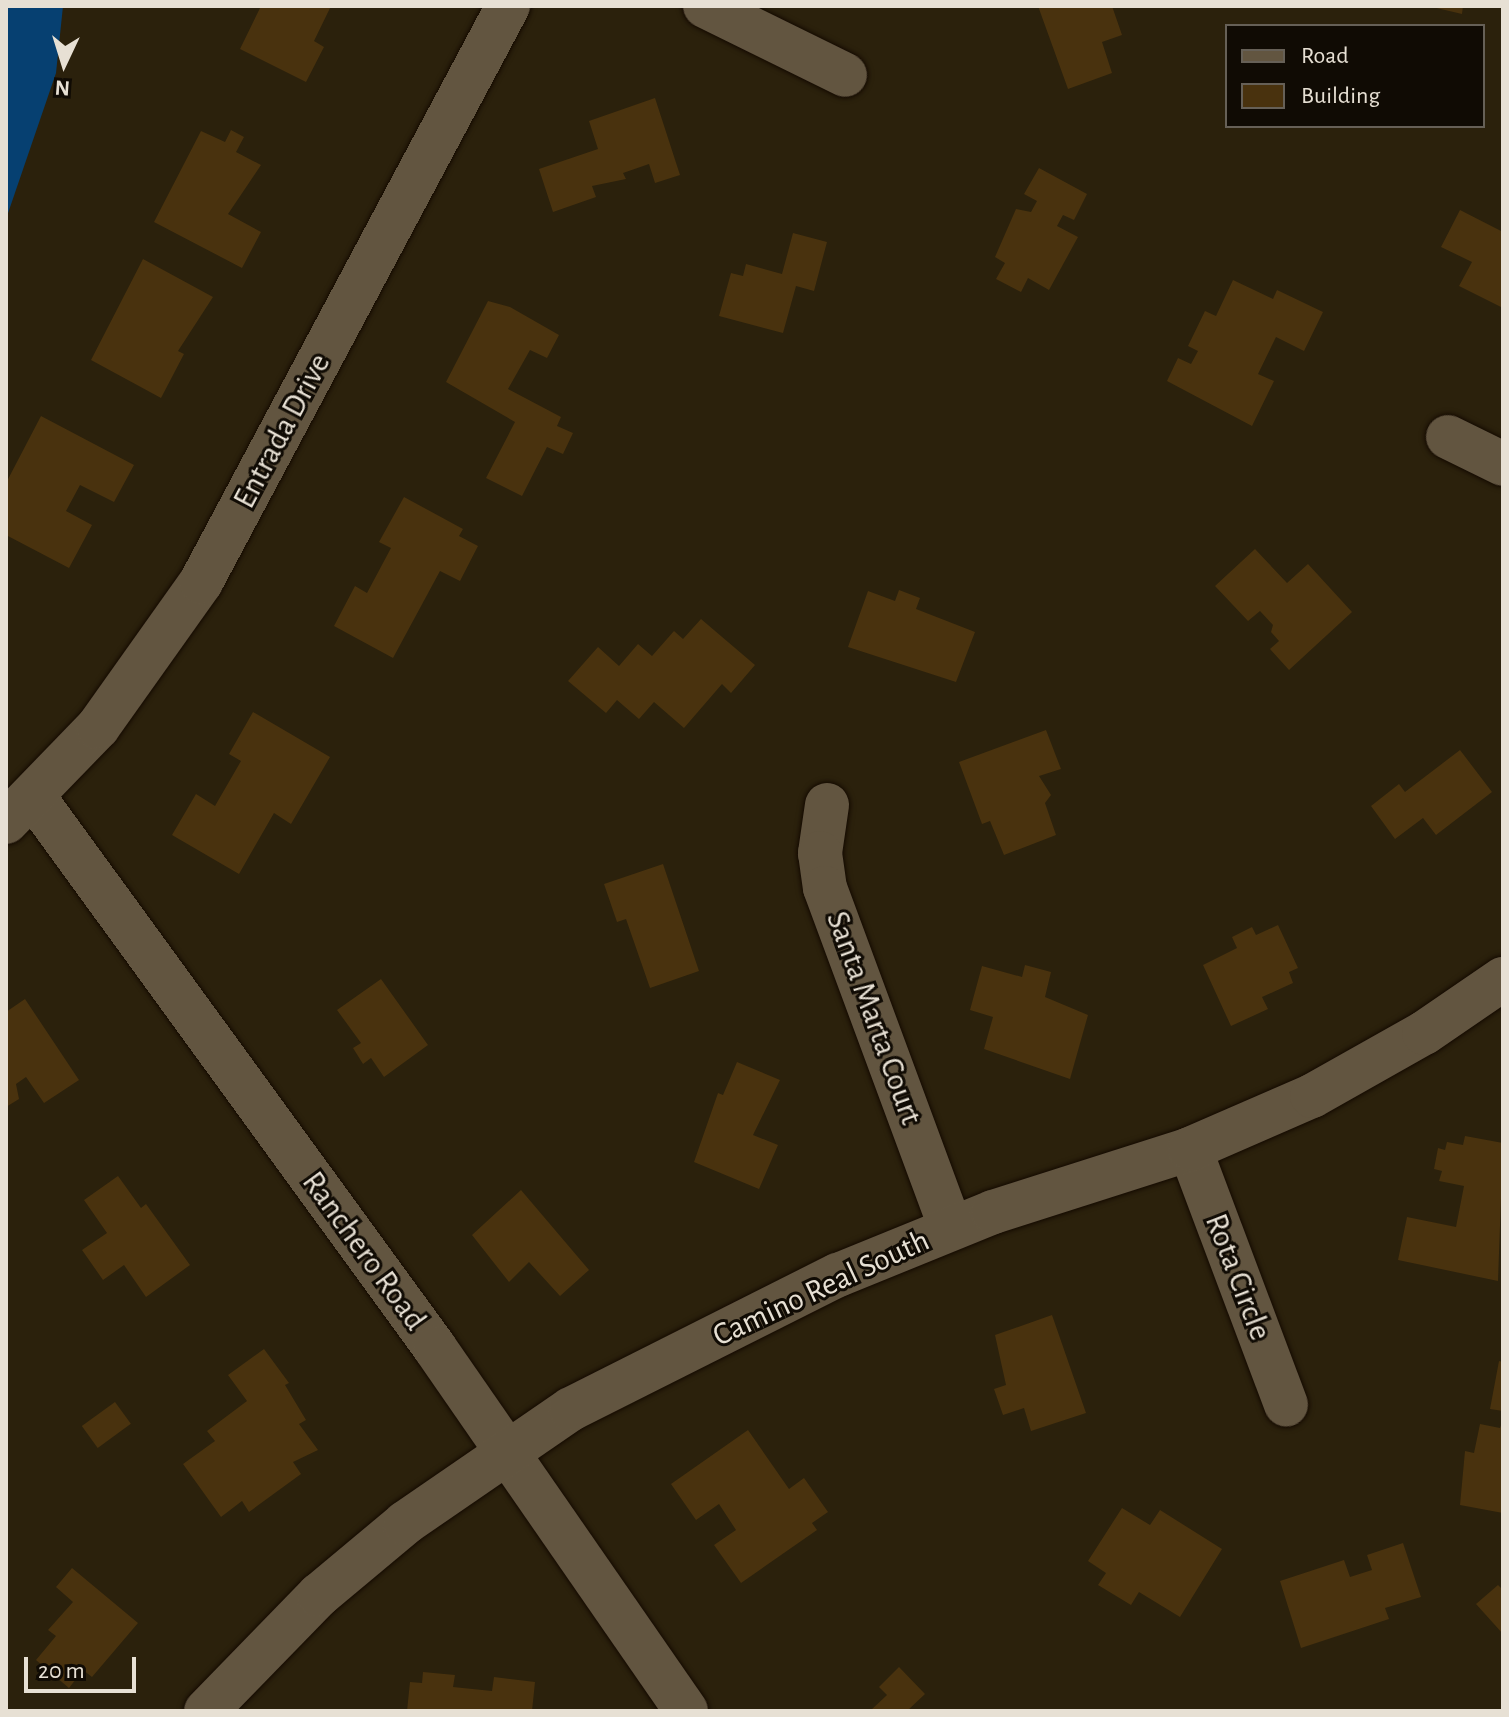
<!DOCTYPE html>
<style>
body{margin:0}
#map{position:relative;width:1509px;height:1717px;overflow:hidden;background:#2b210c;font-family:"Alegreya Sans",sans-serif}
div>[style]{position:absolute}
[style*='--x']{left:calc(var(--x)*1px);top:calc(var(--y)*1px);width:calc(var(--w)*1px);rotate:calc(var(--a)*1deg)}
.water>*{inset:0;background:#064071}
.building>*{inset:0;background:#49320e;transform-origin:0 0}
.roads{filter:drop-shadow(0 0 2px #140a00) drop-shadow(0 0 2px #140a00)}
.minor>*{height:44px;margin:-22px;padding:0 22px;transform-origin:22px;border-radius:22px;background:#625540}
span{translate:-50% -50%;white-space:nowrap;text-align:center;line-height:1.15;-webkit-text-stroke:6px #100b04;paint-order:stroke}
.street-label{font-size:32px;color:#e7e0d4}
.frame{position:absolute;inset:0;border:8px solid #e7e0d4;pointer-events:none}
.legend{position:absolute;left:1225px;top:24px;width:260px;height:104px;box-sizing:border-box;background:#100b04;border:2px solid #666057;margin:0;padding:10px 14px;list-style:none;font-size:24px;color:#e7e0d4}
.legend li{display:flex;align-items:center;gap:16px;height:40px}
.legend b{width:40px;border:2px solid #666057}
.north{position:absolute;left:24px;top:24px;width:80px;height:80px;-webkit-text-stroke:6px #100b04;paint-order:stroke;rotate:184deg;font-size:22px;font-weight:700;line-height:32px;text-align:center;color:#e7e0d4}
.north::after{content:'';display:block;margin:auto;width:28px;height:36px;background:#e7e0d4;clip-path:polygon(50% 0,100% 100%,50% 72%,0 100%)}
.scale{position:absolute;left:24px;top:1657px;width:112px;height:36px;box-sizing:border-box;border:4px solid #e7e0d4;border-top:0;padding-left:10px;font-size:24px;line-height:28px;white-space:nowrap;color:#e7e0d4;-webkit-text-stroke:6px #100b04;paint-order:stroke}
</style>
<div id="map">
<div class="water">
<i style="clip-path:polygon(6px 6px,63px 6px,56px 73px,6px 219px)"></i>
</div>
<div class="building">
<i style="clip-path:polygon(261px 6px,331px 6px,314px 41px,324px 47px,306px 82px,240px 49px)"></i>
<i style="clip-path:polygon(1038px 6px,1112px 6px,1122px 35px,1102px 42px,1112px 73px,1068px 89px)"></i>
<i style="clip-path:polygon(1428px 6px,1463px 6px,1462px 14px)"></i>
<i style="clip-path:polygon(655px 98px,680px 175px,655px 183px,649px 164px,623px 173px,626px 179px,592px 186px,596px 197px,553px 212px,539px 169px,598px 149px,589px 121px)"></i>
<i style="clip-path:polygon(231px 130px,244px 137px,236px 152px,261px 165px,228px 214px,261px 232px,242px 268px,154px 222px,201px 131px,225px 142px)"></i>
<i style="clip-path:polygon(1039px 168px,1087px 194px,1074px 220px,1063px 215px,1057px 226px,1078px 237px,1049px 290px,1028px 278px,1021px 292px,996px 279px,1005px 263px,995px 257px,1016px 209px,1031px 212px,1037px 201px,1024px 194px)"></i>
<i style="clip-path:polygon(1460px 210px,1503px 232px,1503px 308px,1459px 286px,1472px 262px,1441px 247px)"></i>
<i style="clip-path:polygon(793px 233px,827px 242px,814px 291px,796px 286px,783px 333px,719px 316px,731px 273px,743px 276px,746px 264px,782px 274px)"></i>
<i style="clip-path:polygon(143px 259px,213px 297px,178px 351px,184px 354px,161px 398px,91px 360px)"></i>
<i style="clip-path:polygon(1233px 280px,1273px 299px,1277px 290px,1323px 312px,1304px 351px,1276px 337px,1258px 374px,1274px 381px,1252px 426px,1167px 381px,1178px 358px,1191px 364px,1198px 351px,1188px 346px,1205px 311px,1216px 316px)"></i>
<i style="clip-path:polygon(488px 301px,510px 307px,559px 335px,547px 358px,530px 350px,508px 389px,561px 417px,557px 426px,573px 433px,563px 454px,547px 447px,522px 496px,486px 478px,515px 422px,446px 382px)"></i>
<i style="clip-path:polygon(41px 416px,134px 465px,114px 502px,80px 485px,66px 511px,92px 525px,69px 568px,6px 535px,6px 483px)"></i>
<i style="clip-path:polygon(404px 497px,463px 529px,459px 536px,478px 546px,460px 581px,440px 571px,393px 658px,334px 626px,355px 586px,367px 593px,391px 548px,379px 542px)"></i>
<i style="clip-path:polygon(1255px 549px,1287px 583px,1308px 564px,1352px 612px,1289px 670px,1270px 649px,1279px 641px,1271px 632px,1273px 625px,1260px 611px,1248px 621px,1215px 586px)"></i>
<i style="clip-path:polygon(899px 590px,920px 598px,916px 609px,975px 632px,956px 682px,848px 647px,868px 591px,895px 601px)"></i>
<i style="clip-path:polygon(701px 619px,755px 665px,731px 693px,722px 684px,684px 728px,654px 702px,639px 719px,617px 700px,606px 713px,568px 681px,598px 647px,619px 666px,638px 644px,652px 656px,674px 631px,683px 639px)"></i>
<i style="clip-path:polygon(253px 712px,330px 757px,291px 824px,274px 813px,239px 874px,172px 835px,196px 794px,215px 806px,241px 761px,229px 754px)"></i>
<i style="clip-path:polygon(1046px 730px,1061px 769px,1039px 776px,1051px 795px,1045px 803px,1056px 835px,1004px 855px,990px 821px,982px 824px,959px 762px)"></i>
<i style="clip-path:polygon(1460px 750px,1492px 792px,1436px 835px,1423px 818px,1395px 839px,1371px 806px,1399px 784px,1405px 792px)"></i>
<i style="clip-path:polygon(663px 864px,699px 971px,650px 988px,626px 919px,617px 922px,604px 884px)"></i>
<i style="clip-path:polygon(1278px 925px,1298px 968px,1289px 972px,1293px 983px,1262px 997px,1268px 1009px,1231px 1026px,1203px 965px,1237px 948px,1232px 937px,1252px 927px,1256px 935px)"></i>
<i style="clip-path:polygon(1025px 965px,1051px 972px,1045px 997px,1088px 1015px,1070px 1079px,984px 1049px,993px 1017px,970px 1010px,982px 966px,1022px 977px)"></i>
<i style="clip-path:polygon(381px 979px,428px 1045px,384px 1077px,371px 1058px,363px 1064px,353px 1048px,361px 1043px,337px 1010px)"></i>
<i style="clip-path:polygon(25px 999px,79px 1080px,44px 1103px,26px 1077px,16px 1084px,19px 1099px,6px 1107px,6px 1012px)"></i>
<i style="clip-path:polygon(737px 1062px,780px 1080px,753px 1135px,778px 1145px,759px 1189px,694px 1162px,718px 1093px,723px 1095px)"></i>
<i style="clip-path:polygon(1465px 1136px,1503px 1143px,1498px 1281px,1398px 1260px,1407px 1217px,1456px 1227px,1464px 1186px,1439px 1181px,1442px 1171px,1434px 1169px,1438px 1148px,1445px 1150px,1447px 1142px,1463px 1145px)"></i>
<i style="clip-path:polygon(118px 1176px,141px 1208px,146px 1204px,190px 1265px,146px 1297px,124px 1265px,103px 1280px,82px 1250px,107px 1233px,84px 1200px)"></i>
<i style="clip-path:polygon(521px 1190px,589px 1270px,560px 1296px,529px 1262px,509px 1282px,472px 1235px)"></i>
<i style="clip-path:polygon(1052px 1315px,1086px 1413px,1031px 1431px,1024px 1408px,1003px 1415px,994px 1389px,1006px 1385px,995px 1335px)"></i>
<i style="clip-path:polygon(264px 1349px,289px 1383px,285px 1385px,306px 1420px,299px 1424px,318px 1450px,293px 1462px,301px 1474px,249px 1512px,242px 1501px,221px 1517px,183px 1464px,215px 1441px,207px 1431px,247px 1401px,228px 1375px)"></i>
<i style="clip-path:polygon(1499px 1361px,1503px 1362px,1503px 1411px,1490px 1409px)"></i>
<i style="left:115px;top:1402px;width:27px;height:41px;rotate:54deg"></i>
<i style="clip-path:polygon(1503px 1420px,1503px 1513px,1460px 1505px,1465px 1451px,1474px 1453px,1480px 1424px,1500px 1428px)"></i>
<i style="clip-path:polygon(748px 1430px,789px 1489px,804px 1478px,828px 1512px,812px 1523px,817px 1530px,741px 1583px,714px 1545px,736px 1530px,719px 1504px,696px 1520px,671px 1484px)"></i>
<i style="clip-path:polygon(1122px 1508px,1150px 1525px,1160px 1510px,1222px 1549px,1180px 1617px,1139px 1592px,1131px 1605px,1098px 1585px,1106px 1573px,1088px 1561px)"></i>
<i style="clip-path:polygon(1403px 1543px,1421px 1597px,1385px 1608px,1389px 1619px,1301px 1648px,1280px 1581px,1344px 1560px,1350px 1577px,1372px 1570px,1367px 1555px)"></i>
<i style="clip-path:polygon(72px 1568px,138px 1623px,92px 1677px,83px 1670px,69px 1688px,36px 1660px,56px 1636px,48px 1630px,73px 1602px,56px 1587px)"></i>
<i style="clip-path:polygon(1498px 1585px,1503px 1590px,1503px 1634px,1476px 1604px)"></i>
<i style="clip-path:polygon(899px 1667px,925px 1694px,907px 1711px,870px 1711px,887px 1695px,879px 1687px)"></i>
<i style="clip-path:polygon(423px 1672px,455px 1675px,453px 1687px,492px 1691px,494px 1677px,535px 1682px,532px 1711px,407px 1711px,410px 1682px,422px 1683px)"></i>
</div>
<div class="roads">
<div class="minor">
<i style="--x:705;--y:6;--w:156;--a:26.2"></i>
<i style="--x:1448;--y:437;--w:61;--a:26.1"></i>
<i style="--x:34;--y:797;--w:681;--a:53.95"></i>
<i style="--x:435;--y:1348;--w:441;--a:55.3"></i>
<i style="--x:827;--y:805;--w:49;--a:98.3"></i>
<i style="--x:820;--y:853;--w:35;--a:82"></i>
<i style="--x:825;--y:888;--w:363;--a:69.7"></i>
<i style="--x:6;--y:822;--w:132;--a:-45.9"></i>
<i style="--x:98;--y:727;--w:178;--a:-54.6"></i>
<i style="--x:201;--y:582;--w:653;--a:-61.94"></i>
<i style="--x:1190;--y:1149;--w:273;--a:69.4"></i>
<i style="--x:206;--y:1711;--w:162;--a:-45.8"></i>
<i style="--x:319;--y:1595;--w:112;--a:-39.9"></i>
<i style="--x:405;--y:1523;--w:201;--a:-34.5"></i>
<i style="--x:571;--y:1409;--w:299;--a:-26.7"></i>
<i style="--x:838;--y:1275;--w:167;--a:-22.1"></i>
<i style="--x:993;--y:1212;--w:207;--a:-17.7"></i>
<i style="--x:1190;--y:1149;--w:133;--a:-23.5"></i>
<i style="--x:1312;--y:1096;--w:129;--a:-29.4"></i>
<i style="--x:1424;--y:1033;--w:96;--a:-34.4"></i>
</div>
</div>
<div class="street-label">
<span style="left:282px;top:431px;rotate:-62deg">Entrada Drive</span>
<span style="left:874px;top:1018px;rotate:70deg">Santa Marta Court</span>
<span style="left:364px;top:1251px;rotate:54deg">Ranchero Road</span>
<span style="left:1238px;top:1277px;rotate:69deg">Rota Circle</span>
<span style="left:821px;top:1288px;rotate:-25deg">Camino Real South</span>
</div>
<div class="frame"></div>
<ul class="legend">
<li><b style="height:10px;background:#625540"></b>Road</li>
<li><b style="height:22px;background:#49320e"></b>Building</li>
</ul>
<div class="north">N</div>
<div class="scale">20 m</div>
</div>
